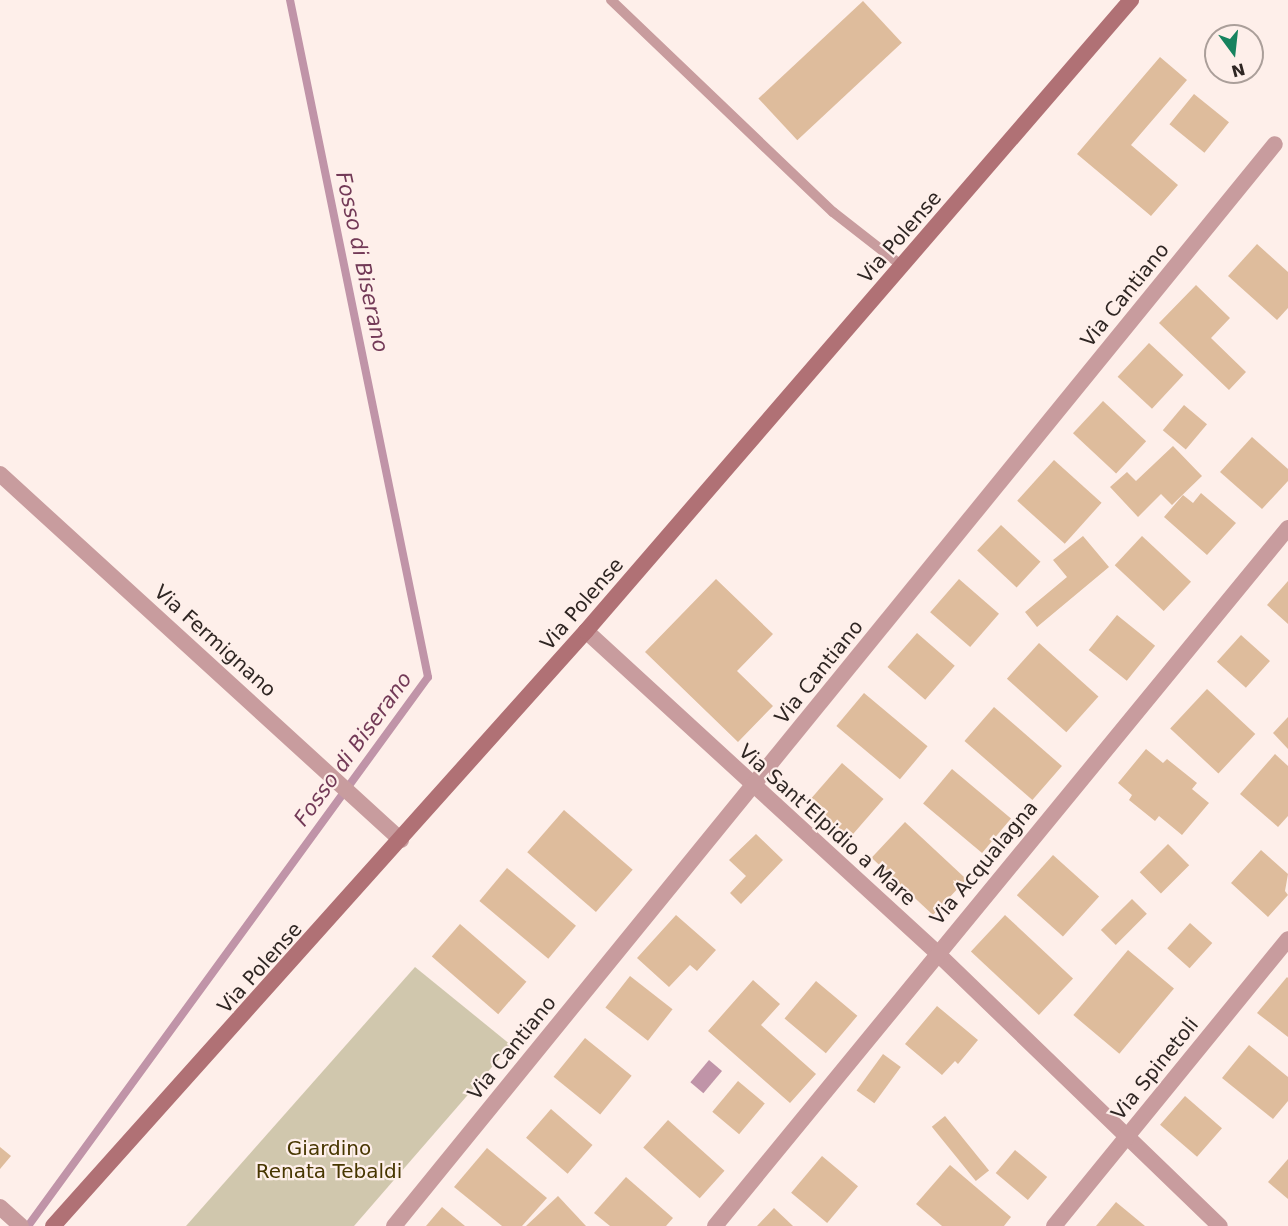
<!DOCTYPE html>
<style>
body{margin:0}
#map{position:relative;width:1288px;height:1226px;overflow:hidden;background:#feefea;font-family:"DejaVu Sans",sans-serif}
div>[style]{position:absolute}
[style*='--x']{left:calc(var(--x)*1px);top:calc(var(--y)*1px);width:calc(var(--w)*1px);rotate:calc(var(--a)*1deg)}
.green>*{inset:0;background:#d0c7ad}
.water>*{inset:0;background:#c094a8;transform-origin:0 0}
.stream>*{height:8px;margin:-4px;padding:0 4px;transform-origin:4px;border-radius:4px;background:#c094a8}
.building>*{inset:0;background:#debc9c;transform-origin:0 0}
.service>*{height:10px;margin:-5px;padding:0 5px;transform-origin:5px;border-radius:5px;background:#c89c9e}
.minor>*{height:16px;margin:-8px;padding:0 8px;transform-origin:8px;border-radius:8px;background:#c89c9e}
.secondary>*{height:16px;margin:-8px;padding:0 8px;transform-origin:8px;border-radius:8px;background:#b07175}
span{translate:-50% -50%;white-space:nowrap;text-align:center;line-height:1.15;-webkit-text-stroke:4.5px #feefea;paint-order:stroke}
.street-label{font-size:20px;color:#2f2623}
.park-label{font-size:20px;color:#473600}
.water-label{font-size:21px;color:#733a57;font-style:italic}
.north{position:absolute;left:1204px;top:24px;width:60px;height:60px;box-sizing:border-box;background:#feefea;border:2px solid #ab9f9a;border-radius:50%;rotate:165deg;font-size:16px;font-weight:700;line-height:24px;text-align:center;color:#2f2623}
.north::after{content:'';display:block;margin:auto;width:21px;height:27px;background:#17835f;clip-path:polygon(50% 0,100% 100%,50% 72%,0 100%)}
</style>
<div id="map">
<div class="green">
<i style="clip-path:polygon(415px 967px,511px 1045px,354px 1226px,186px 1226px)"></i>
</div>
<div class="water">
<i style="left:709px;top:1060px;width:17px;height:29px;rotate:40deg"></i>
</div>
<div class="stream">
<i style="--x:28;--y:1226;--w:679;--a:-53.92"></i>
<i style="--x:428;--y:677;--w:691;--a:-101.52"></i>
</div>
<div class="building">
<i style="left:863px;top:1px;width:57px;height:143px;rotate:47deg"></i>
<i style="clip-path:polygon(1160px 57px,1187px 80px,1131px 145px,1178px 185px,1151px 216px,1077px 154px)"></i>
<i style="left:1194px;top:94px;width:45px;height:39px;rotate:39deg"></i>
<i style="clip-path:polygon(1257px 244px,1288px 272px,1288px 308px,1277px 320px,1228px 276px)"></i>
<i style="clip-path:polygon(1196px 285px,1230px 318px,1211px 338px,1246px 372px,1229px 390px,1159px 323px)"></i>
<i style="left:1149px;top:343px;width:47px;height:46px;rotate:43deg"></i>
<i style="left:1103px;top:401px;width:59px;height:44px;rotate:43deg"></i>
<i style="left:1184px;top:405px;width:30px;height:33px;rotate:40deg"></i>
<i style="clip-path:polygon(1252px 437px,1288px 469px,1288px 481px,1262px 509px,1220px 472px)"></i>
<i style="clip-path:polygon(1173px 446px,1202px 476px,1172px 505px,1161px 494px,1138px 517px,1110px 487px,1127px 472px,1136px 481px)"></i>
<i style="left:1054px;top:460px;width:64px;height:55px;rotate:42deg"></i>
<i style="clip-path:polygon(1201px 493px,1236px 523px,1207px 555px,1164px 517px,1183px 495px,1193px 503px)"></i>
<i style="left:1001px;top:525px;width:54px;height:35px;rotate:43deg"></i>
<i style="clip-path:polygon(1083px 536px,1109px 567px,1037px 627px,1025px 612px,1067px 577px,1053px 560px)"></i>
<i style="left:1142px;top:536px;width:67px;height:40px;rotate:43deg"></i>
<i style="clip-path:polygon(716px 579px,773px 634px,737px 671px,773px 706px,738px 742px,645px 652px)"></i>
<i style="left:959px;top:579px;width:53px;height:44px;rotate:41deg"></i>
<i style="clip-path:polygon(1288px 581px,1288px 624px,1267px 605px)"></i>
<i style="left:1117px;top:615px;width:49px;height:45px;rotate:39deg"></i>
<i style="left:917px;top:633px;width:50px;height:45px;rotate:41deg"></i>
<i style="left:1241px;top:635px;width:39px;height:36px;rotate:42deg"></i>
<i style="left:1039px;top:643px;width:80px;height:48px;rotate:42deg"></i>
<i style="left:1207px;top:689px;width:66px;height:54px;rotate:43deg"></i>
<i style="left:864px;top:693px;width:83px;height:43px;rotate:40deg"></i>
<i style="left:994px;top:707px;width:90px;height:45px;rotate:41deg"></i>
<i style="clip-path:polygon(1288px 717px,1288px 749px,1273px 733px)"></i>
<i style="clip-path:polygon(1146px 749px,1163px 763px,1167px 759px,1197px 783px,1192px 789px,1209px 803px,1182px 835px,1159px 816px,1155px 821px,1129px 800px,1132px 795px,1118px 783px)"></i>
<i style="clip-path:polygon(1275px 754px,1288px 766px,1288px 816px,1278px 827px,1240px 794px)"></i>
<i style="left:842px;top:763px;width:55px;height:51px;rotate:41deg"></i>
<i style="left:952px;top:769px;width:77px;height:45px;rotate:40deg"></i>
<i style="left:564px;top:810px;width:91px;height:56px;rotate:41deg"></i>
<i style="left:905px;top:822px;width:84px;height:49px;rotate:43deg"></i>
<i style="clip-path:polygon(756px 834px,783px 860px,741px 904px,730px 893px,746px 876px,729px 860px)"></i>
<i style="left:1168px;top:844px;width:30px;height:40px;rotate:45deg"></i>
<i style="clip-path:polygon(1261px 850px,1288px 874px,1285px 891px,1288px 895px,1268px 917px,1231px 883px)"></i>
<i style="left:1053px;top:855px;width:62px;height:54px;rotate:42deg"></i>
<i style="left:507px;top:868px;width:90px;height:43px;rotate:40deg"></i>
<i style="left:1132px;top:899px;width:21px;height:44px;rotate:45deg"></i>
<i style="clip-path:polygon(676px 915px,716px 950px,697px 971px,690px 965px,669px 987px,637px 958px)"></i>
<i style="left:1005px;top:915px;width:93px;height:50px;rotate:43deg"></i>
<i style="left:1190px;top:923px;width:30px;height:34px;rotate:42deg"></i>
<i style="left:460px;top:924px;width:88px;height:43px;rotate:41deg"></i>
<i style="left:1128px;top:950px;width:60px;height:85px;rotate:40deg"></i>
<i style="left:630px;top:976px;width:54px;height:40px;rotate:38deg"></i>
<i style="clip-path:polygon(1287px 977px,1288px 978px,1288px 1037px,1257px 1013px)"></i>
<i style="clip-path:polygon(753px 980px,780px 1004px,761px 1025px,816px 1074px,790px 1103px,708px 1031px)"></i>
<i style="left:816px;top:981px;width:54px;height:49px;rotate:40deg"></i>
<i style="clip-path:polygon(937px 1006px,978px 1040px,958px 1064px,955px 1061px,942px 1075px,905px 1044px)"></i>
<i style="left:585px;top:1038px;width:60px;height:50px;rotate:39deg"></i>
<i style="clip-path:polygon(1249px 1045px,1288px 1077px,1288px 1101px,1273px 1119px,1222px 1078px)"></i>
<i style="left:883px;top:1054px;width:22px;height:45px;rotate:36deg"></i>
<i style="left:738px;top:1081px;width:35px;height:40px;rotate:40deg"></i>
<i style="left:1185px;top:1096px;width:49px;height:38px;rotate:41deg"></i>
<i style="left:551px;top:1109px;width:55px;height:38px;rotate:41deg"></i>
<i style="left:945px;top:1116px;width:70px;height:17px;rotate:51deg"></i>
<i style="left:668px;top:1120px;width:76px;height:37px;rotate:42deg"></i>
<i style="clip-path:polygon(0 1147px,11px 1156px,0 1169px)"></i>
<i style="clip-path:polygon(487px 1148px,547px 1198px,522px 1226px,502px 1226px,454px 1187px)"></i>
<i style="left:1015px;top:1150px;width:42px;height:30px;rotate:40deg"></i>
<i style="left:822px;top:1156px;width:47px;height:48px;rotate:40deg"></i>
<i style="clip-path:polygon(1288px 1159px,1288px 1199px,1268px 1182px)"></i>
<i style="clip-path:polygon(950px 1165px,1011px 1217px,1004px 1226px,942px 1226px,916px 1204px)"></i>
<i style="clip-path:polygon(626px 1177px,673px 1218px,666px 1226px,610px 1226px,594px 1213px)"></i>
<i style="clip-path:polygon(558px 1196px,586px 1226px,526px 1226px)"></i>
<i style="clip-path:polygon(1116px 1202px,1145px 1226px,1096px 1226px)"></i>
<i style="clip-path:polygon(442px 1207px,465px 1226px,426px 1226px)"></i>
<i style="clip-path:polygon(774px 1208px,793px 1226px,757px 1226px)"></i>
</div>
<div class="service">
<i style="--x:611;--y:0;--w:307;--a:43.7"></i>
<i style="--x:833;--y:212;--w:88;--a:38"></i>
</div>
<div class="minor">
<i style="--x:0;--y:474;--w:543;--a:42.39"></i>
<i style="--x:586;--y:631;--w:476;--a:42.5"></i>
<i style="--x:937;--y:953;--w:393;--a:44"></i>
<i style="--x:0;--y:1207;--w:28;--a:42"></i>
<i style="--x:394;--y:1226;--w:1395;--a:-50.85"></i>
<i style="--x:715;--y:1226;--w:903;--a:-50.62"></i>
<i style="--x:1054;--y:1226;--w:370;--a:-50.8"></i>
</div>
<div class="secondary">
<i style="--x:53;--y:1226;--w:799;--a:-48.15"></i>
<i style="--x:586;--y:631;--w:834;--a:-49.18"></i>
</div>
<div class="street-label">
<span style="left:900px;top:237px;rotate:-49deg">Via Polense</span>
<span style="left:1125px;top:295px;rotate:-51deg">Via Cantiano</span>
<span style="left:582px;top:604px;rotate:-49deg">Via Polense</span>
<span style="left:215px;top:641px;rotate:42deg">Via Fermignano</span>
<span style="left:819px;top:672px;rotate:-51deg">Via Cantiano</span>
<span style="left:827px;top:825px;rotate:42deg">Via Sant'Elpidio a Mare</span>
<span style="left:984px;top:863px;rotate:-50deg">Via Acqualagna</span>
<span style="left:260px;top:968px;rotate:-48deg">Via Polense</span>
<span style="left:512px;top:1048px;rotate:-51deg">Via Cantiano</span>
<span style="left:1155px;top:1069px;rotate:-51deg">Via Spinetoli</span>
</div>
<div class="park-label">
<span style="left:329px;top:1160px">Giardino<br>Renata Tebaldi</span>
</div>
<div class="water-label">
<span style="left:362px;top:262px;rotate:78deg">Fosso di Biserano</span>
<span style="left:353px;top:749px;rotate:-54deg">Fosso di Biserano</span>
</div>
<div class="north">N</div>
</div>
